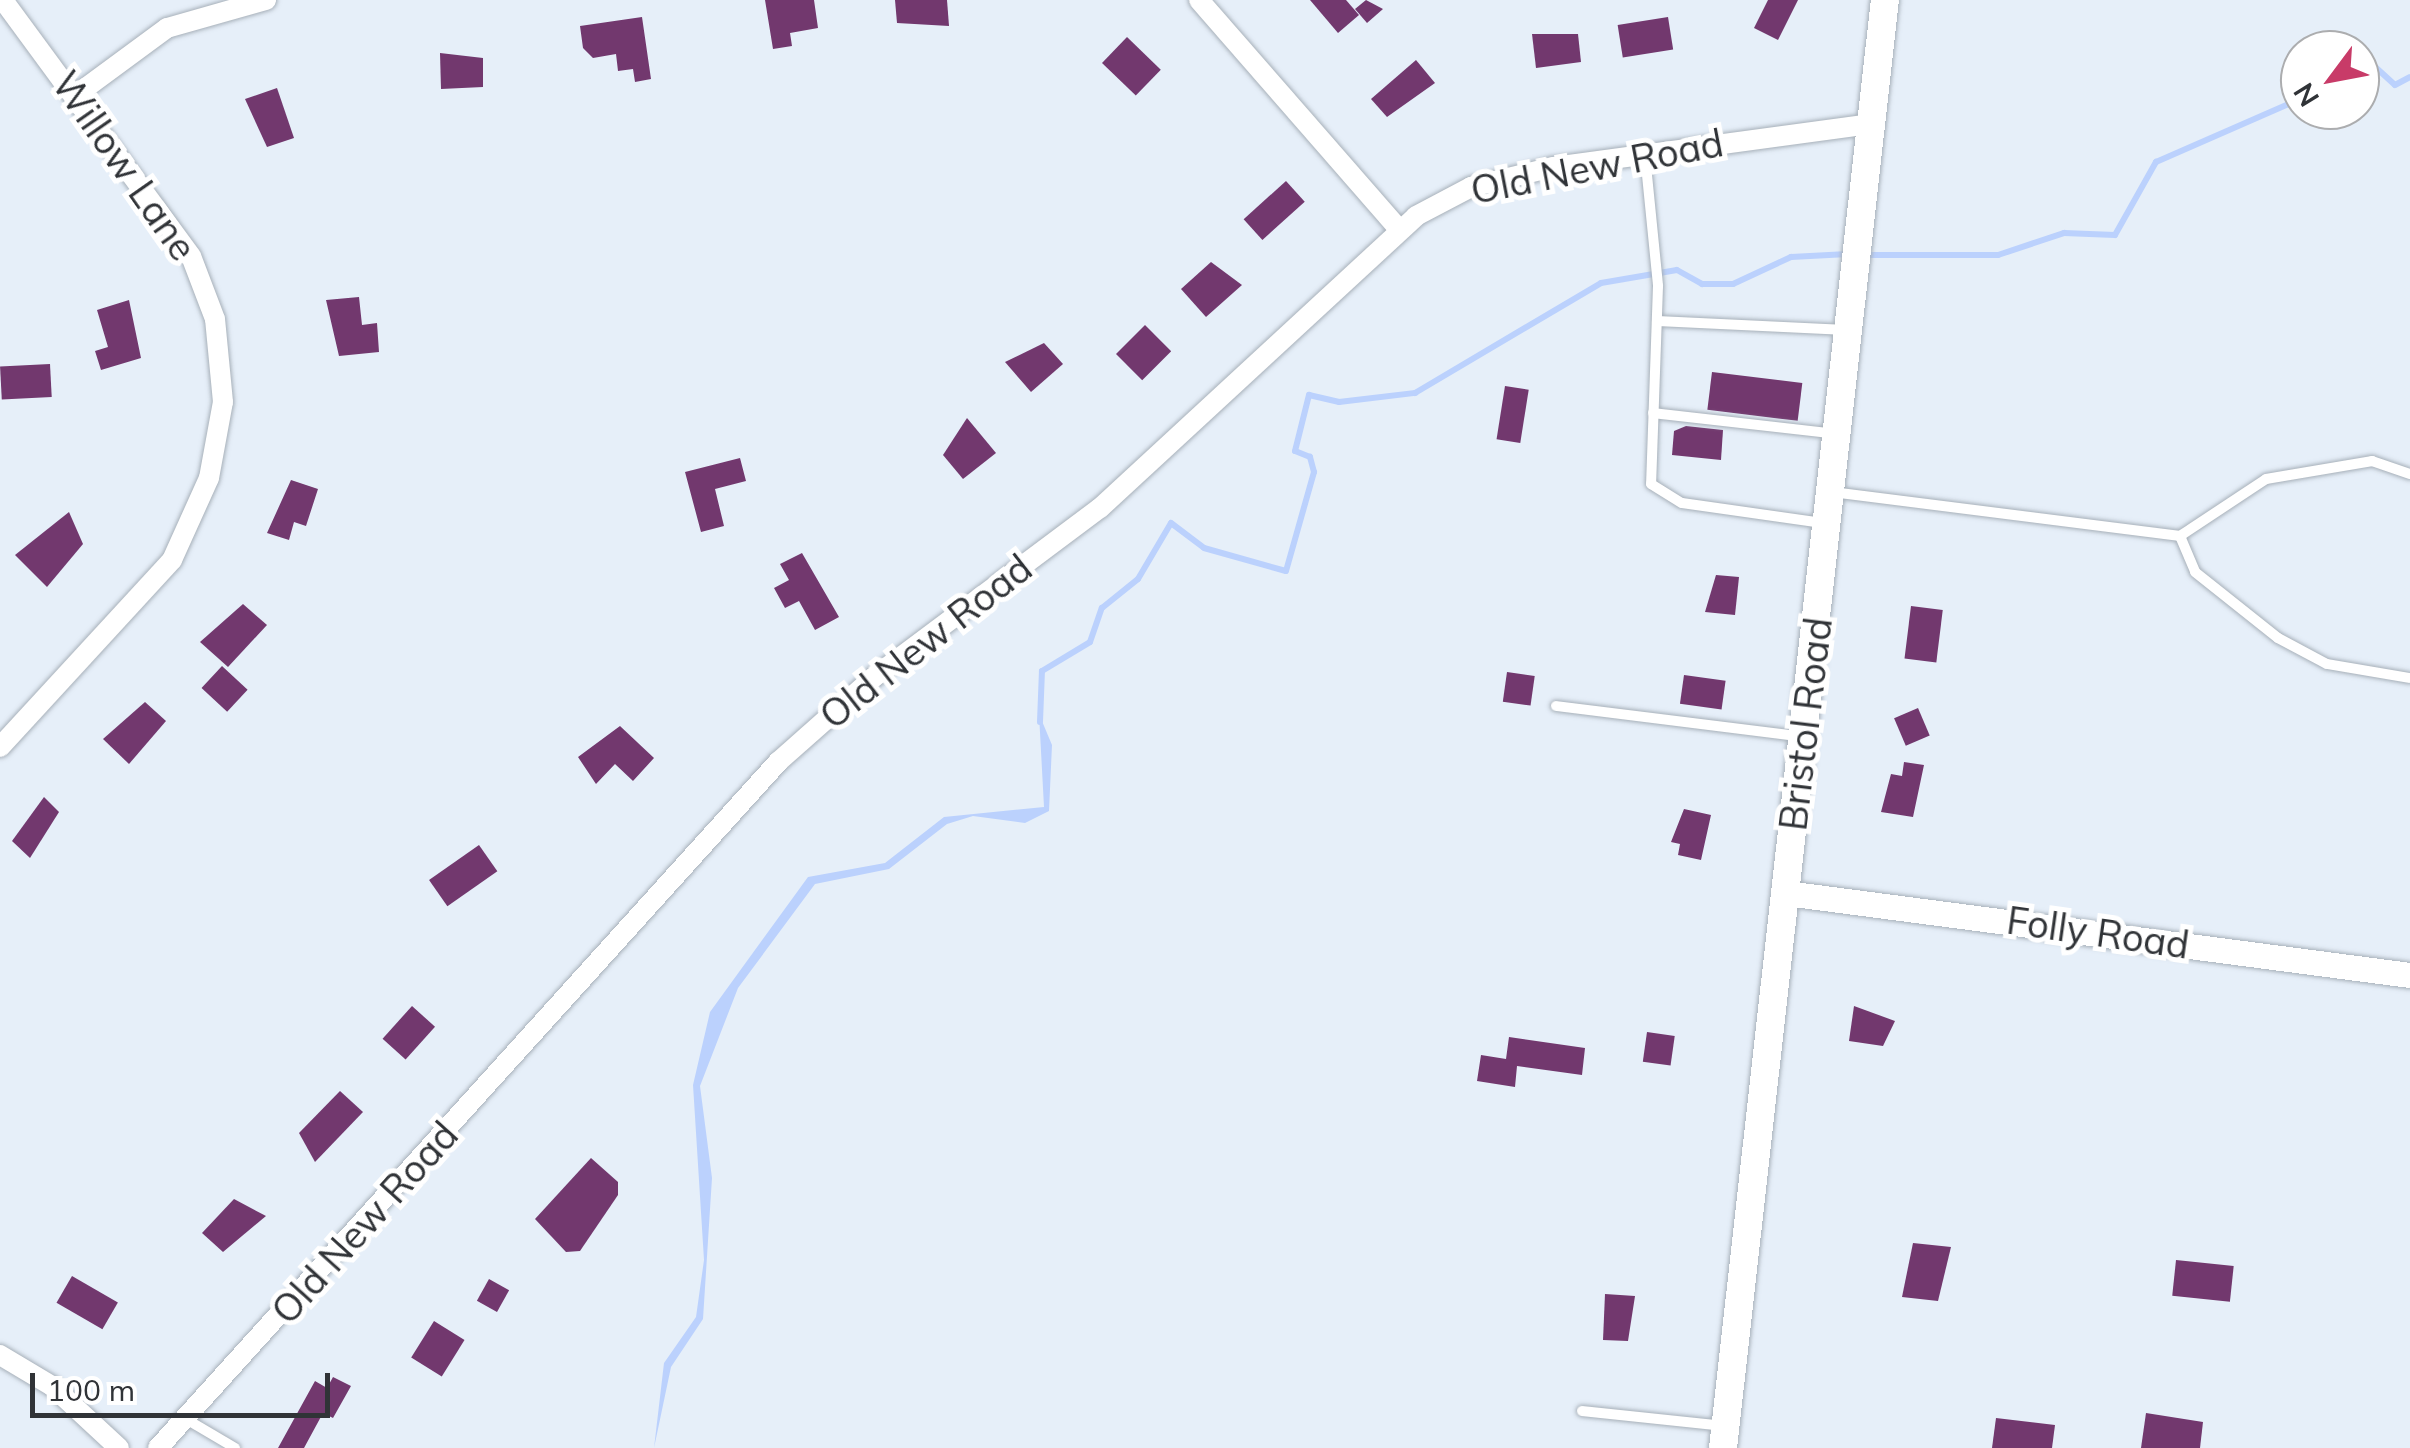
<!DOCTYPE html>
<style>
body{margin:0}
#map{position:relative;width:2410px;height:1448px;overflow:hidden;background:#e6eff9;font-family:Mulish,sans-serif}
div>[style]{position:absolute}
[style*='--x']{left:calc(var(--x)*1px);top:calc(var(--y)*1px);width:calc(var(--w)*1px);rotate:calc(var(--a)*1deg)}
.water>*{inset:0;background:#bbd1fd}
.stream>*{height:6px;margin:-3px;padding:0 3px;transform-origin:3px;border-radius:3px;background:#bbd1fd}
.building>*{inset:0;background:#72386e;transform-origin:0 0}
.roads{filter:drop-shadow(0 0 2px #a7b0b9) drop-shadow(0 0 2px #a7b0b9)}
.service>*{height:10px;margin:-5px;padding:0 5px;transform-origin:5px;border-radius:5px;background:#fff}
.minor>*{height:20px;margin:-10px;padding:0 10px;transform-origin:10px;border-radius:10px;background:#fff}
.tertiary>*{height:25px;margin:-12.5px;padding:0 12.5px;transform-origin:12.5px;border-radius:12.5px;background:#fff}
.secondary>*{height:28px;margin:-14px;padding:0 14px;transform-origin:14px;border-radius:14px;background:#fff}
span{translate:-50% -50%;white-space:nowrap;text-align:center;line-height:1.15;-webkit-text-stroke:10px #fff;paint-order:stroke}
.street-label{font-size:38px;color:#303337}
.north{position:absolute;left:2280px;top:30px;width:100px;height:100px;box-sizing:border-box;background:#fff;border:2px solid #acadaf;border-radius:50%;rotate:238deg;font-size:28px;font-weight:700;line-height:40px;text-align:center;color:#303337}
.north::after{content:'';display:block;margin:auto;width:35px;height:45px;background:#c83b68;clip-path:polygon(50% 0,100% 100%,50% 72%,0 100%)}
.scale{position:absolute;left:30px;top:1373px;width:300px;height:45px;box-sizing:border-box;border:5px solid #303337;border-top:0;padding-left:12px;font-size:30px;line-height:35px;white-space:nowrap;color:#303337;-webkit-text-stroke:8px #fff;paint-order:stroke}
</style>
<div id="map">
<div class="water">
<i style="clip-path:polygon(1039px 714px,1052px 745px,1049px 811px,1025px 823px,973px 816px,947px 824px,889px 869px,815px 884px,738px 988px,700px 1086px,712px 1178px,703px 1319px,671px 1367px,654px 1448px,664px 1363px,696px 1317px,704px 1260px,693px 1085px,710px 1012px,808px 877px,885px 863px,944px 817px,1044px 807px)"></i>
</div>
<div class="stream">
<i style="--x:2360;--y:53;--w:47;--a:42.4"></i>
<i style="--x:2395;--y:85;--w:17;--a:-28"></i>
<i style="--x:1865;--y:255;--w:133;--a:0"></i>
<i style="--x:1998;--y:255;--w:70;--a:-18.4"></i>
<i style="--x:2064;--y:233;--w:51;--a:2.2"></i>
<i style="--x:2115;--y:235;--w:84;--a:-60.7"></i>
<i style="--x:2156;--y:162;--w:157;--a:-23.6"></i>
<i style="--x:1040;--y:722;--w:51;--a:-87.8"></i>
<i style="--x:1042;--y:671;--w:56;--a:-31.1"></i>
<i style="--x:1090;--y:642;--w:36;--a:-71"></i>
<i style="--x:1102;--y:608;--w:46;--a:-38.9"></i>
<i style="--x:1138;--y:579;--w:65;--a:-59.5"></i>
<i style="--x:1171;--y:523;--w:41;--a:37.1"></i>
<i style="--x:1204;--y:548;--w:85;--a:15.7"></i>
<i style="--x:1286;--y:571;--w:103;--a:-74.2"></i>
<i style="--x:1314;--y:472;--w:16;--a:-105"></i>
<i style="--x:1310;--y:457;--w:16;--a:-158"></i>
<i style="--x:1295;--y:451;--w:58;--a:-76"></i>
<i style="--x:1309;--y:395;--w:31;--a:13"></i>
<i style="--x:1339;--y:402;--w:77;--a:-6.8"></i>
<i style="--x:1415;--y:393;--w:216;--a:-30.6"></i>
<i style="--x:1601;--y:283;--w:77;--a:-9.7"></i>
<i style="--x:1677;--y:270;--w:29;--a:29"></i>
<i style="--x:1702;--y:284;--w:31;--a:0"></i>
<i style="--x:1733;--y:284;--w:64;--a:-25"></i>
<i style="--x:1791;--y:257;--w:57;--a:-3"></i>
</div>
<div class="building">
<i style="clip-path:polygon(765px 0,814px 0,818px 28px,790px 33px,792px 46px,773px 49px)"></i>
<i style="clip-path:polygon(895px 0,947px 0,949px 26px,897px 23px)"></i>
<i style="clip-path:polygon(1310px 0,1346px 0,1359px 15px,1338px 33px)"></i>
<i style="clip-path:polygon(1366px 0,1383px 9px,1367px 23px,1355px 9px)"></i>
<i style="clip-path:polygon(1768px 0,1798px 0,1778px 40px,1754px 28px)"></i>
<i style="clip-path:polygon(642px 17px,651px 79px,635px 82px,633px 69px,618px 71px,616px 54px,593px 58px,583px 48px,580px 26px)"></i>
<i style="left:1668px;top:17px;width:33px;height:51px;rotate:81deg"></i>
<i style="clip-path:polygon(1532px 34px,1578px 34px,1581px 62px,1536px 68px)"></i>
<i style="left:1127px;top:37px;width:47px;height:36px;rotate:44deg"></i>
<i style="clip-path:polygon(440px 53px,483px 58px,483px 87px,441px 89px)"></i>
<i style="clip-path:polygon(1416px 60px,1435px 83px,1387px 117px,1371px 99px)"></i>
<i style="clip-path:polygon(277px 88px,294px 138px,267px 147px,245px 99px)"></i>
<i style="left:1286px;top:181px;width:28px;height:57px;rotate:48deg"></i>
<i style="clip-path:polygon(1211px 262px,1242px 285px,1206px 317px,1181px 289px)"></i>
<i style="clip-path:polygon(359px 297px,362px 325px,377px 323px,379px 352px,339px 356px,326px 300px)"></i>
<i style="clip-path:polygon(129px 300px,141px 358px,101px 370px,95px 351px,108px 347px,97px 310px)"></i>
<i style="left:1145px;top:325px;width:37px;height:41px;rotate:45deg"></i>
<i style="clip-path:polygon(1044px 343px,1063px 364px,1031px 392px,1005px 362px)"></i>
<i style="left:50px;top:364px;width:33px;height:50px;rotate:87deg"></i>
<i style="left:1712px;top:372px;width:91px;height:38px;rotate:7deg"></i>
<i style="left:1505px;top:386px;width:24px;height:54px;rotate:9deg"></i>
<i style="clip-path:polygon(967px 418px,996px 453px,963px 479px,943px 455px)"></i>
<i style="clip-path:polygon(1686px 426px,1723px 430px,1721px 460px,1672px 455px,1674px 431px)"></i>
<i style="clip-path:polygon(740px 458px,746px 481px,715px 489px,724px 526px,701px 532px,685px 472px)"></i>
<i style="clip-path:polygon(291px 480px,318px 489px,306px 526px,294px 522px,289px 540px,267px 533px)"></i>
<i style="clip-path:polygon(69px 512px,83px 544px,47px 587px,15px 555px)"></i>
<i style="clip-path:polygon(802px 553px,839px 617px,815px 630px,799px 601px,785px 608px,774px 588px,789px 580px,780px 564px)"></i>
<i style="clip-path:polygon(1716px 575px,1739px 577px,1735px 615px,1705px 612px)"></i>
<i style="clip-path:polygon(243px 604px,267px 625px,228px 667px,200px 642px)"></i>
<i style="left:1911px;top:606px;width:32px;height:53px;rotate:7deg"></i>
<i style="left:222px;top:666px;width:35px;height:30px;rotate:43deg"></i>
<i style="left:1507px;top:672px;width:28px;height:30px;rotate:8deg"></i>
<i style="left:1684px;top:675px;width:42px;height:29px;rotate:8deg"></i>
<i style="clip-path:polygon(145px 702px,166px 721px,129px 764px,103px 739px)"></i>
<i style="left:1918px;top:708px;width:30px;height:26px;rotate:67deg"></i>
<i style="clip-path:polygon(620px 726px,654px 758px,633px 781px,615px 764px,596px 784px,578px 757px)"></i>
<i style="clip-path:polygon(1904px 762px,1924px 765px,1913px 817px,1881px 812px,1891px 774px,1902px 776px)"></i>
<i style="clip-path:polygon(44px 797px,59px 812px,30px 858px,12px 841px)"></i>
<i style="clip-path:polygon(1684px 809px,1711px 815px,1701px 860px,1678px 855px,1680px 844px,1671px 842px)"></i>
<i style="left:479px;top:845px;width:32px;height:61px;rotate:55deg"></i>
<i style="left:412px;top:1006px;width:31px;height:44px;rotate:42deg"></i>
<i style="clip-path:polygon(1854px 1006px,1895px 1021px,1883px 1046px,1849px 1041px)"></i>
<i style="left:1647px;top:1032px;width:28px;height:30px;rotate:8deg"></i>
<i style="clip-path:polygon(1509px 1037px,1585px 1048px,1582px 1075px,1517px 1066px,1515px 1087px,1477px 1081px,1481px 1055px,1506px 1059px)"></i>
<i style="clip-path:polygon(340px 1091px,363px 1112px,315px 1162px,299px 1133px)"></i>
<i style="clip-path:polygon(591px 1158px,618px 1182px,618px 1195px,580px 1251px,566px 1252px,535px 1219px)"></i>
<i style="clip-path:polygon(234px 1199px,266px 1216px,223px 1252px,202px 1233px)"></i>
<i style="clip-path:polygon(1913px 1243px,1951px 1247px,1938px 1301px,1902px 1297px)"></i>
<i style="left:2176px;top:1260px;width:58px;height:36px;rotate:6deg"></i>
<i style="left:72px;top:1276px;width:53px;height:31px;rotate:30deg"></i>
<i style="left:489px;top:1279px;width:23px;height:25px;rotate:29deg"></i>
<i style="clip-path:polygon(1605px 1294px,1635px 1296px,1628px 1341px,1603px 1340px)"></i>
<i style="left:434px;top:1321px;width:36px;height:43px;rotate:32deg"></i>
<i style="clip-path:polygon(333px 1377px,351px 1386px,333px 1418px,323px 1413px,304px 1448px,278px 1448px,315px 1381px,327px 1388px)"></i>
<i style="clip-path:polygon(2146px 1413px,2203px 1422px,2200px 1448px,2141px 1448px)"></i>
<i style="clip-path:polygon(1996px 1418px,2055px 1425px,2052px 1448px,1992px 1448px)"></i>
</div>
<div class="roads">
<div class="service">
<i style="--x:1645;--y:155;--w:132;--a:84.3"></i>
<i style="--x:1658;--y:286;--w:198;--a:92"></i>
<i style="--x:1651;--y:484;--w:36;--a:32"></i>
<i style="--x:1682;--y:503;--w:142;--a:8.1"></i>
<i style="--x:1657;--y:321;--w:190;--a:2.7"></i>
<i style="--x:1653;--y:413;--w:184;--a:6.5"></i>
<i style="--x:1832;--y:492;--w:351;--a:7.2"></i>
<i style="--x:2180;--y:536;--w:103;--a:-33.5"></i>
<i style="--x:2266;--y:479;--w:108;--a:-9.6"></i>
<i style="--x:2372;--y:461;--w:40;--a:18.9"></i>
<i style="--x:2180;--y:536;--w:39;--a:67"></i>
<i style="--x:2195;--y:572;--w:106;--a:38.5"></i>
<i style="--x:2278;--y:638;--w:55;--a:28"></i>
<i style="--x:2327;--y:664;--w:84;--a:9.6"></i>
<i style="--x:1556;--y:706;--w:244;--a:7.1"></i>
<i style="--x:1582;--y:1411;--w:143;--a:6"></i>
<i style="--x:186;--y:1419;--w:57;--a:30.6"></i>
</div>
<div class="minor">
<i style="--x:1199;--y:0;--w:304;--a:48.9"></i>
<i style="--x:76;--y:95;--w:113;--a:-36.4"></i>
<i style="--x:167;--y:28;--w:103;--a:-15.8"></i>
<i style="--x:0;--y:747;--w:254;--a:-47.4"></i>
<i style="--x:172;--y:560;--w:90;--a:-65.7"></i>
<i style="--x:209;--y:478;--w:77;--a:-79.6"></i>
<i style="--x:223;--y:402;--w:83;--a:-95.5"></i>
<i style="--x:215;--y:319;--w:67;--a:-110.9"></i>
<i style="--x:191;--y:256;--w:318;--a:-126.3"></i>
<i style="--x:0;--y:1355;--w:61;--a:30.8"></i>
<i style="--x:52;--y:1386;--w:91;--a:42.8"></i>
<i style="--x:158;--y:1448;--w:925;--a:-47.89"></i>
<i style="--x:778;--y:762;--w:128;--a:-41.5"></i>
<i style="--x:874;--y:677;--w:282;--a:-36.8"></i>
<i style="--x:1100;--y:508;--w:430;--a:-42.7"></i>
<i style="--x:1416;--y:216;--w:62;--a:-27.8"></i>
<i style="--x:1471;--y:187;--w:84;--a:-13.7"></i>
<i style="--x:1553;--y:167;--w:319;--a:-7.7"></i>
</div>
<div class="tertiary">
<i style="--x:1786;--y:893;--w:629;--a:7.49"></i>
</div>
<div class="secondary">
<i style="--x:1723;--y:1448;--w:1457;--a:-83.62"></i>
</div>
</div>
<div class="street-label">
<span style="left:124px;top:166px;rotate:55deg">Willow Lane</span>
<span style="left:1597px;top:167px;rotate:-11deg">Old New Road</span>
<span style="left:926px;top:642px;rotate:-38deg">Old New Road</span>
<span style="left:1806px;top:724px;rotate:-83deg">Bristol Road</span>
<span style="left:2098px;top:933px;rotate:8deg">Folly Road</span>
<span style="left:365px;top:1223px;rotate:-48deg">Old New Road</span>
</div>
<div class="north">N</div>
<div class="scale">100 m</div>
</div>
